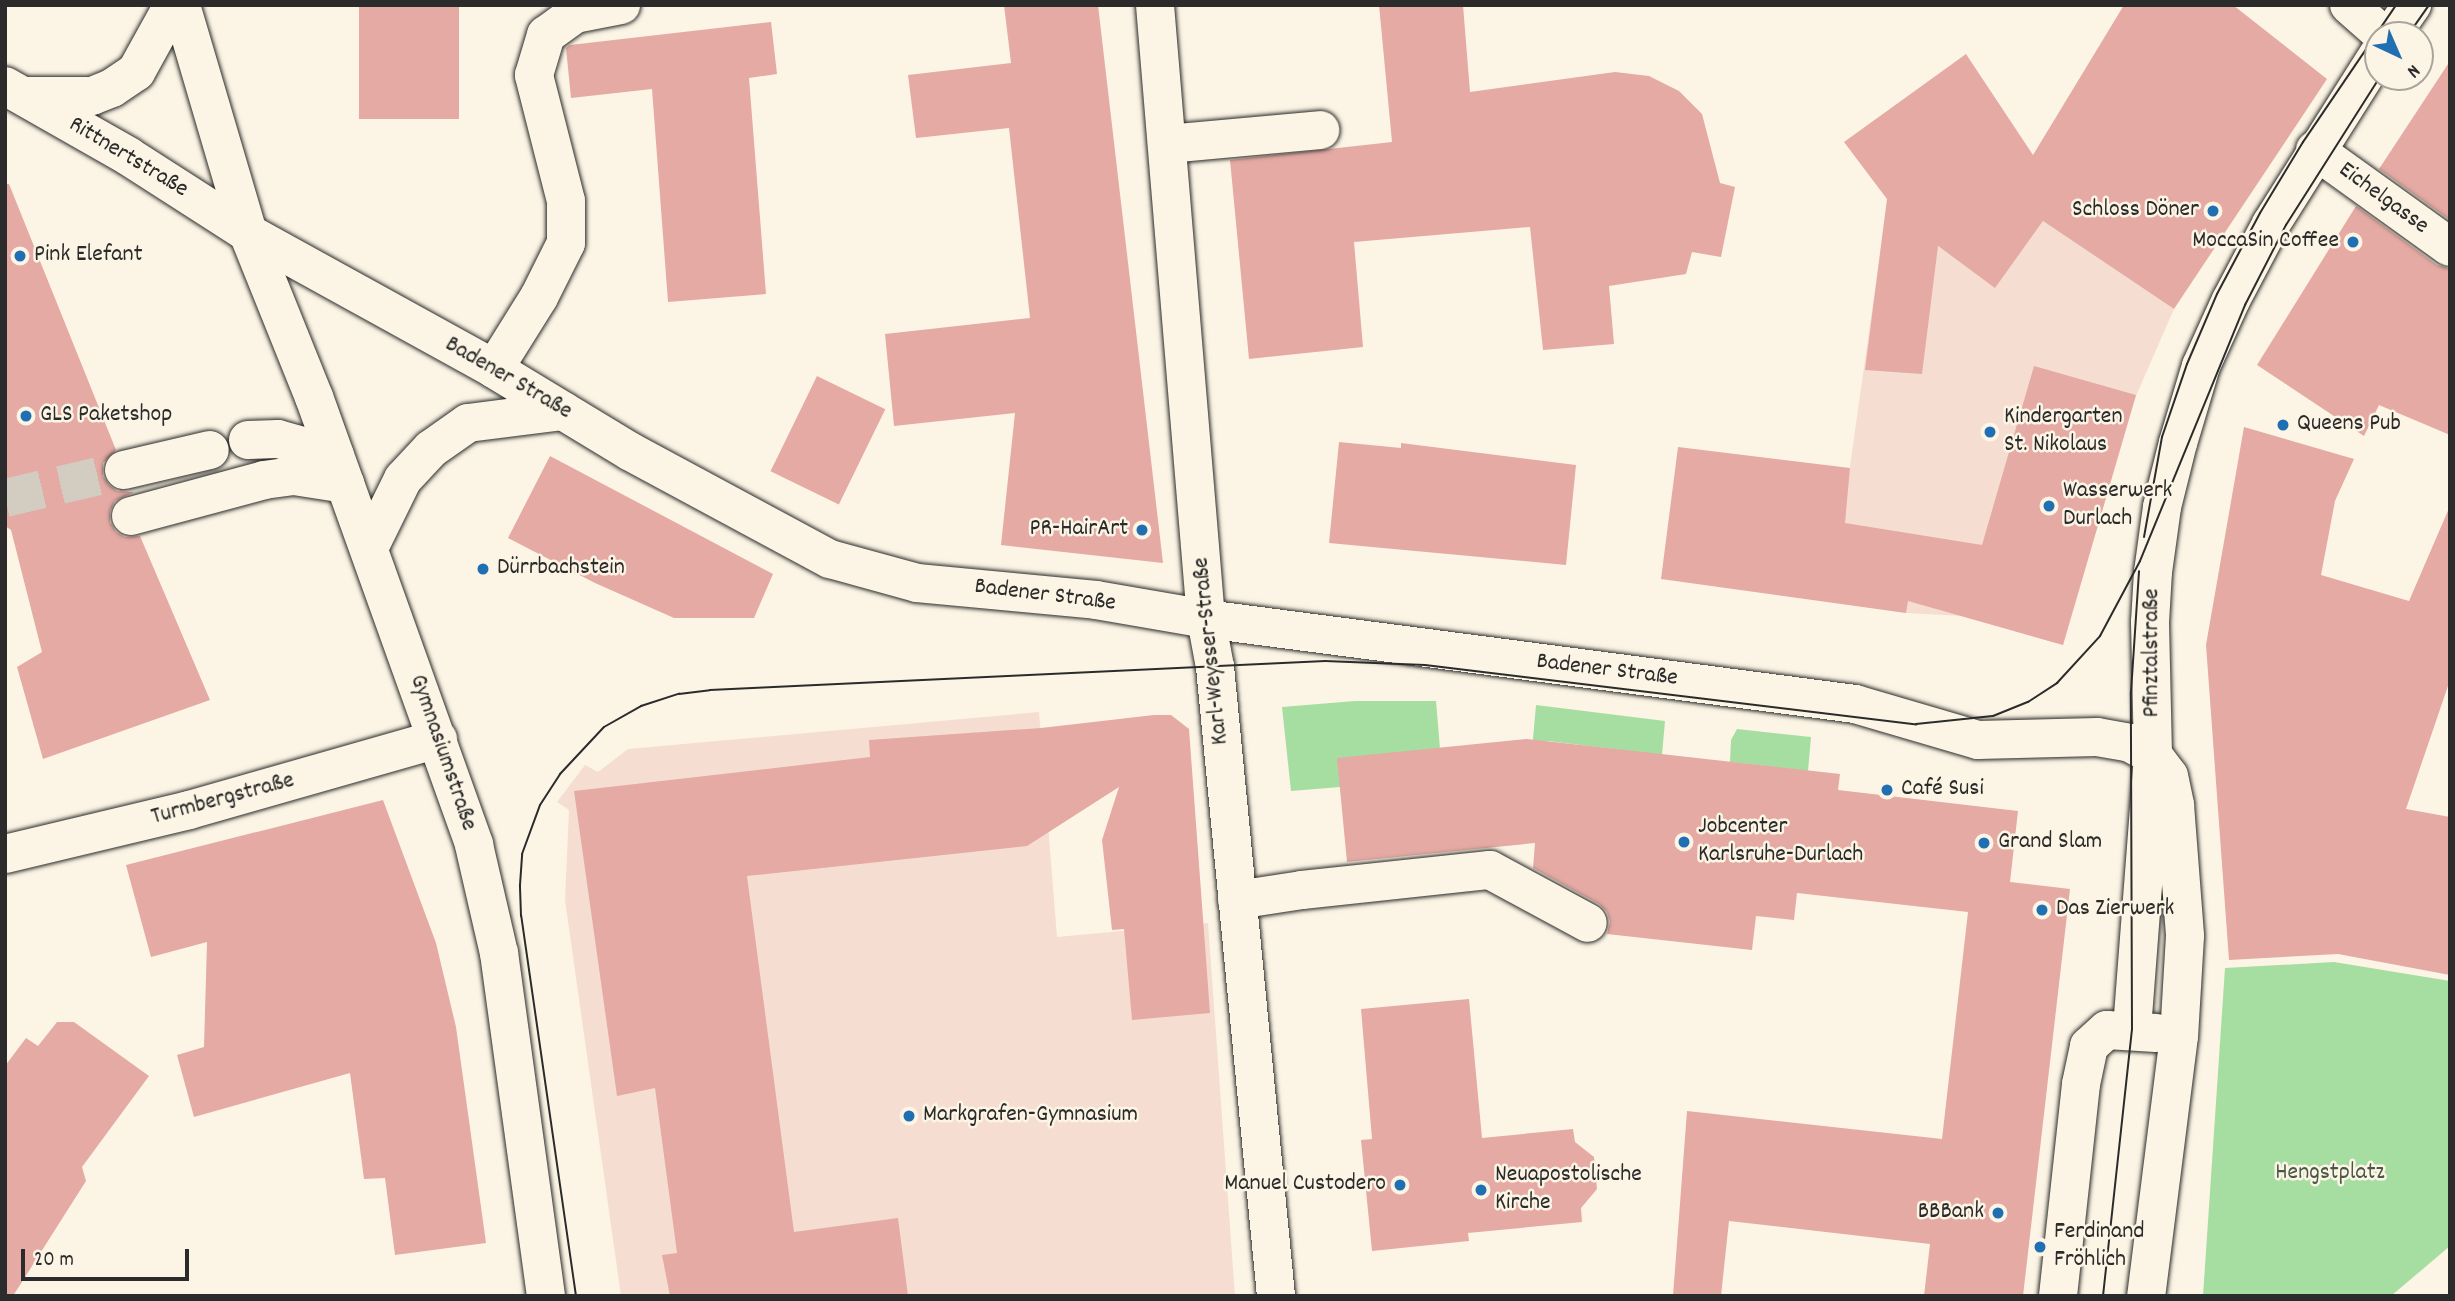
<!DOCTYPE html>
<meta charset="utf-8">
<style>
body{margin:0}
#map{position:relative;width:2455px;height:1301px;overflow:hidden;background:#fcf5e5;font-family:Dekko,sans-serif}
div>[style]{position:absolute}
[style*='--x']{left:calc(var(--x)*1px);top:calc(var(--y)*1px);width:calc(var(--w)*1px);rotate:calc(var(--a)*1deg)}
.built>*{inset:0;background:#f5ded1}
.green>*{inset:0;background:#a6dda1}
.building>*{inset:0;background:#e4aaa3;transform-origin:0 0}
.minor-tunnel>*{height:38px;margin-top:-19px;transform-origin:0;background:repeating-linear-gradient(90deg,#d2cdc0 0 38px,transparent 0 57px)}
.roads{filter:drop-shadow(0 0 2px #2b2b2b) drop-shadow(0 0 2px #2b2b2b)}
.minor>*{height:38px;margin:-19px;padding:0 19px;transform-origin:19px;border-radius:19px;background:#fcf5e5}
.major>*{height:38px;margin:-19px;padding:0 19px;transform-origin:19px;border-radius:19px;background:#fcf5e5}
.tram>*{height:2px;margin:-1px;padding:0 1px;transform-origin:1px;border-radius:1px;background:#2b2b2b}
.dots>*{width:19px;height:19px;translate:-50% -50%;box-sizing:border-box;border:4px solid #fcf5e5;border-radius:50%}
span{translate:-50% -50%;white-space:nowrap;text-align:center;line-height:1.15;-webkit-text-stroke:5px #fcf5e5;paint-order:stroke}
.street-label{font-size:24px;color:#2b2b2b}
.poi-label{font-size:24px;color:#2b2b2b}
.right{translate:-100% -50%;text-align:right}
.left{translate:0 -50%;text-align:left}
.park-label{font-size:24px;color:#4a5848}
.frame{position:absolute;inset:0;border:7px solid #2b2b2b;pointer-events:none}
.north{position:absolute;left:2364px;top:21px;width:70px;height:70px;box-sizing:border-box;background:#fcf5e5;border:2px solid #a8a49b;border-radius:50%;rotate:136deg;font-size:19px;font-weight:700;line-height:28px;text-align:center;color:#2b2b2b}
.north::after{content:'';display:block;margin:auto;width:24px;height:32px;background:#1f6fb2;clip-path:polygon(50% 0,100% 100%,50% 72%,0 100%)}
.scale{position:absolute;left:21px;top:1249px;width:168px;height:32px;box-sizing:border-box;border:4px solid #2b2b2b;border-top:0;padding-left:9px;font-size:21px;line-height:24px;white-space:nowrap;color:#2b2b2b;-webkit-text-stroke:5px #fcf5e5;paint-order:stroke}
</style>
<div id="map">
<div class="built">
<i style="clip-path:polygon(1885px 218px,1905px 223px,1995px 287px,2043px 221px,2174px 309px,2136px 396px,2063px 645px,1962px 616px,1906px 613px,1831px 601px)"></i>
<i style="clip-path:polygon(1039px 712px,1057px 937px,1208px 923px,1235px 1296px,621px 1296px,565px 900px,569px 810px,557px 802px,585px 765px,598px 772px,628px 749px)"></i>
</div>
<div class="green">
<i style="clip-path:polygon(1355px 701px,1436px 701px,1440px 749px,1340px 787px,1291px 791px,1282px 707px)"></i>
<i style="clip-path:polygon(1536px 705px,1665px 721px,1662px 755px,1548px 741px,1532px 750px)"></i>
<i style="clip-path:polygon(1737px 729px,1811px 737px,1808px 771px,1730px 762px,1731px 740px)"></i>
<i style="clip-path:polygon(2334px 962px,2450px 981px,2450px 1246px,2391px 1296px,2203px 1296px,2225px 968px)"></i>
</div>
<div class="building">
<i style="left:359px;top:5px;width:100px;height:114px"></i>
<i style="clip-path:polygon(1004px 5px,1098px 5px,1163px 563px,1001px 545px,1015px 413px,894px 426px,885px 334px,1030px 318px,1009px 128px,916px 138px,908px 75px,1011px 63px)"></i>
<i style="clip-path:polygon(1379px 5px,1463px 5px,1470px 92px,1615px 72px,1649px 76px,1679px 91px,1702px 114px,1720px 183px,1735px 187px,1721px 257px,1692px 252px,1686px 274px,1609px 286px,1614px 344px,1543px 350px,1530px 227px,1354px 242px,1363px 347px,1249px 359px,1230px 160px,1392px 142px)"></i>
<i style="clip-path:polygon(2124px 5px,2233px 5px,2327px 79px,2174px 309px,2043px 221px,1995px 288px,1938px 246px,1922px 374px,1865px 370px,1887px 199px,1844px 142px,1966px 54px,2033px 155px)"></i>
<i style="clip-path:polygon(771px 22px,777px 74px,749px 78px,766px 294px,668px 302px,652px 89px,571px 98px,566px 48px,570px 45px)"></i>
<i style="clip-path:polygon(2450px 61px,2450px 220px,2379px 169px)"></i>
<i style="clip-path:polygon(5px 184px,9px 184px,116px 450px,103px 463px,103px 476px,109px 485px,117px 491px,134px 492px,115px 501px,110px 511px,110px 522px,116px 532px,125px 537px,140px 536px,210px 700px,43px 759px,17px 667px,42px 652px,11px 530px,5px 526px)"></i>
<i style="clip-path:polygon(2356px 206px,2437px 265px,2450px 269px,2450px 435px,2379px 405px,2364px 436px,2257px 365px)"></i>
<i style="clip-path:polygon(2034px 366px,2136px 395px,2063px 645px,1908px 601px,1906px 613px,1661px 579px,1678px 447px,1850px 468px,1845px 523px,1982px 545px)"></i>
<i style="left:817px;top:376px;width:76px;height:106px;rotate:26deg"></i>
<i style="clip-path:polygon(2244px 427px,2354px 459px,2335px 501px,2321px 575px,2409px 601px,2450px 506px,2450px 680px,2406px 809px,2450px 817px,2450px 975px,2338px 954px,2229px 960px,2206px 645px)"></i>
<i style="clip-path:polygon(1339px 442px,1401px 448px,1401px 443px,1576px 465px,1566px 565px,1329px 543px)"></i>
<i style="clip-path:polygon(550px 456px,773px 574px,754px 618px,674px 618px,595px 583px,508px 538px)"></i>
<i style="clip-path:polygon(1154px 715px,1171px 715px,1189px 729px,1210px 1013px,1132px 1020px,1124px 929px,1112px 930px,1102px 840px,1119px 787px,1027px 846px,747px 876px,794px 1232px,898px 1218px,908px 1296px,670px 1296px,662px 1255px,677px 1253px,655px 1088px,617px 1096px,574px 791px,870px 757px,869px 740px,1041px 728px)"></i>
<i style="clip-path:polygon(1527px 739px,1840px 774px,1838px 790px,2018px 811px,2010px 882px,2070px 889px,2023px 1296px,1924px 1296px,1930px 1244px,1729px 1221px,1721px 1296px,1673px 1296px,1687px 1111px,1942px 1139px,1968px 912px,1797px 893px,1794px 920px,1756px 916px,1752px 950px,1607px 934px,1610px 922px,1607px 912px,1599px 904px,1533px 868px,1535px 843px,1347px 862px,1337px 758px)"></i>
<i style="clip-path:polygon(383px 800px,436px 943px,456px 1027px,486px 1243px,395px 1255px,385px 1178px,364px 1179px,350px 1073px,194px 1117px,177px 1055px,204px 1047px,207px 942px,151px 957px,126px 865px)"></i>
<i style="clip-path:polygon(1469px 999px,1482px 1138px,1573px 1129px,1575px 1142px,1594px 1157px,1597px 1189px,1581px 1208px,1582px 1222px,1468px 1233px,1469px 1241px,1372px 1251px,1361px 1140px,1372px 1139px,1361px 1009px)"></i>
<i style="clip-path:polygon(57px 1022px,74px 1022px,149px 1076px,82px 1167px,86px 1181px,13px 1296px,5px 1296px,5px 1066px,26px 1038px,38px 1046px)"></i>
</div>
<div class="minor-tunnel">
<i style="--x:5;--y:498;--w:122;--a:-13.2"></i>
</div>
<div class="roads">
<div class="minor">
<i style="--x:1155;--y:5;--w:616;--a:85.25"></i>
<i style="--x:1206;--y:619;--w:49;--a:79.4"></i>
<i style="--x:1215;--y:667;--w:632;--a:84.46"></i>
<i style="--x:2349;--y:5;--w:45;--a:41.4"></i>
<i style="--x:2391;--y:35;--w:37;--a:-55"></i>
<i style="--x:5;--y:86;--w:142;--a:29.6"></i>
<i style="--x:128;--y:156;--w:143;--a:32.7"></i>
<i style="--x:25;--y:96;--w:67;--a:0"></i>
<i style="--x:92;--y:96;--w:22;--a:-22"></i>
<i style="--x:112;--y:88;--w:29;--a:-34"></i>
<i style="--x:136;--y:72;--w:77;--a:-61.1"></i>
<i style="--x:1167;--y:144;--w:154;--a:-5.2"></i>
<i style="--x:2315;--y:150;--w:166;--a:35.7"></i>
<i style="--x:494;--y:369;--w:85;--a:-58"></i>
<i style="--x:539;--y:297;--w:60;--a:-63.4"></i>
<i style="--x:566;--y:243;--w:42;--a:-90"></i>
<i style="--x:566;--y:201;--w:130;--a:-104.3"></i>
<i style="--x:534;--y:75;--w:42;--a:-73.3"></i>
<i style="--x:546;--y:35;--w:36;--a:-36"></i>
<i style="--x:575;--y:14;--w:47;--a:-11.1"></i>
<i style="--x:248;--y:440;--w:30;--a:-2"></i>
<i style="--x:278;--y:439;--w:59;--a:15.7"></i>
<i style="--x:124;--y:470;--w:88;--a:-13.1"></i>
<i style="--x:131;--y:516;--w:138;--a:-15.1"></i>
<i style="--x:264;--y:480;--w:30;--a:-8"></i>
<i style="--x:294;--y:476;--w:52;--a:8.9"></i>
<i style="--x:5;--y:854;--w:189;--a:-13.4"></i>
<i style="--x:189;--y:810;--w:259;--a:-15.9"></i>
<i style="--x:1237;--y:900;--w:66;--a:-8.7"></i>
<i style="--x:1302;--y:890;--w:189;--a:-6.1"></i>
<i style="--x:1490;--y:870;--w:111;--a:28.4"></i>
<i style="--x:2132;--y:1029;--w:275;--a:-85.6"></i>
<i style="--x:2153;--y:755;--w:133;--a:-91.3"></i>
<i style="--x:2150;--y:622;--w:50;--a:-86.6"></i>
<i style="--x:2153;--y:572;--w:66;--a:-82.1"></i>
<i style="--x:2162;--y:507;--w:66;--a:-76"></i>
<i style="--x:2178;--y:443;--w:80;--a:-73.4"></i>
<i style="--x:2201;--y:366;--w:72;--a:-65.6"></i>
<i style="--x:2231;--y:300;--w:86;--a:-62.2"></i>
<i style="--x:2271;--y:224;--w:200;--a:-57.7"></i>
<i style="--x:2058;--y:1296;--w:213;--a:-83.8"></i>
<i style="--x:2081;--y:1084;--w:39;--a:-78"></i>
<i style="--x:2089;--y:1046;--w:24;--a:-42"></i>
<i style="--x:2107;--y:1030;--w:49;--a:3.5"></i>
</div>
<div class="major">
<i style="--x:181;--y:5;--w:238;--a:73.6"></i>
<i style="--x:248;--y:233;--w:177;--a:68.1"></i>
<i style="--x:314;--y:397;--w:476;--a:70.3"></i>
<i style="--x:474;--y:845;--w:111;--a:77"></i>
<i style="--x:499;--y:953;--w:346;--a:82.2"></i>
<i style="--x:248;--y:233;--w:281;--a:28.9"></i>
<i style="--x:494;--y:369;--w:160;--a:31.2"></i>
<i style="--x:631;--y:452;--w:226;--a:28.3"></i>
<i style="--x:830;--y:559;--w:90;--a:15.4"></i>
<i style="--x:917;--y:583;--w:180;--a:5.4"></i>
<i style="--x:1096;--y:600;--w:112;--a:9.8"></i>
<i style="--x:1206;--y:619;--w:655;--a:7.46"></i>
<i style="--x:1855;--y:704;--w:128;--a:16.3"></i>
<i style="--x:1978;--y:740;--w:119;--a:-1.4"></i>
<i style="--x:2097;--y:737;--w:34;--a:10"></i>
<i style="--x:2130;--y:743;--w:26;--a:28"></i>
<i style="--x:2153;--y:755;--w:26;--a:53"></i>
<i style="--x:2169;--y:776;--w:30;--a:78"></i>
<i style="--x:2175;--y:805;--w:131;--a:85.6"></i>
<i style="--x:2185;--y:936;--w:100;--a:93.4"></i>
<i style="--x:2179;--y:1036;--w:262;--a:97.2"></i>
<i style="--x:369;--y:548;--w:77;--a:-63.8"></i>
<i style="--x:403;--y:479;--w:41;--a:-47"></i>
<i style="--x:431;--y:449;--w:45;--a:-35.1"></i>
<i style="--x:468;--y:423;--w:96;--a:-7.2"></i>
</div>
</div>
<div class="tram">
<i style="--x:2408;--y:35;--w:37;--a:-55"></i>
<i style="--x:2144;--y:537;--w:102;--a:-79.8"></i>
<i style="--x:2162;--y:437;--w:77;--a:-71.1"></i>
<i style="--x:2187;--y:364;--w:76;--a:-66.8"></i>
<i style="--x:2217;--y:294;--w:92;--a:-62"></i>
<i style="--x:2260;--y:213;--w:83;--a:-58.8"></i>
<i style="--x:2303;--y:142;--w:166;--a:-55.8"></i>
<i style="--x:576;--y:1296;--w:384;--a:-98.2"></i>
<i style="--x:521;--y:916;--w:31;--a:-92"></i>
<i style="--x:520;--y:885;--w:31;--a:-86"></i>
<i style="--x:522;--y:854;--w:52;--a:-69.8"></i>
<i style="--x:540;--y:805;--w:37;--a:-57"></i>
<i style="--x:560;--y:774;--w:64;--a:-46.9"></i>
<i style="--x:604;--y:727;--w:43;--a:-29.6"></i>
<i style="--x:641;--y:706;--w:40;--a:-18"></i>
<i style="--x:679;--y:694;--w:31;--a:-7"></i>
<i style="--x:710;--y:690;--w:616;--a:-2.7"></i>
<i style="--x:1325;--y:661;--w:100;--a:2.3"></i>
<i style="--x:1425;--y:665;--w:495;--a:6.9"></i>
<i style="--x:1916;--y:724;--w:77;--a:-5.9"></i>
<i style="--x:1993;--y:716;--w:38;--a:-22"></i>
<i style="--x:2028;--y:702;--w:35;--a:-33"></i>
<i style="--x:2057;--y:683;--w:64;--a:-47.5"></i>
<i style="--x:2100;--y:636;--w:85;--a:-61.9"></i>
<i style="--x:2140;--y:561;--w:277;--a:-67.7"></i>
<i style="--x:2245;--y:305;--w:90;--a:-62.9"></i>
<i style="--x:2286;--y:225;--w:175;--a:-57.6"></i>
<i style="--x:2103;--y:1296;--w:269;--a:-83.8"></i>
<i style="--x:2132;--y:1029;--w:337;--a:-90.2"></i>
<i style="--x:2131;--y:692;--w:121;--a:-86.2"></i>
</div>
<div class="dots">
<i style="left:2213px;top:211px;background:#1f6fb2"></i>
<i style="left:2353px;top:242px;background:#1f6fb2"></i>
<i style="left:20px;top:256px;background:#1f6fb2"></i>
<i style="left:26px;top:416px;background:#1f6fb2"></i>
<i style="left:2283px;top:425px;background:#1f6fb2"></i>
<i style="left:1990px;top:432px;background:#1f6fb2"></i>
<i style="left:2049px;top:506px;background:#1f6fb2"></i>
<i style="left:1142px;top:530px;background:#1f6fb2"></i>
<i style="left:483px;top:569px;background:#1f6fb2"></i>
<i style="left:1887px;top:790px;background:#1f6fb2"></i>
<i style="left:1684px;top:842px;background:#1f6fb2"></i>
<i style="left:1984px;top:843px;background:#1f6fb2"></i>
<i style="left:2042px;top:910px;background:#1f6fb2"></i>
<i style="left:909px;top:1116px;background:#1f6fb2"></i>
<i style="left:1400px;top:1185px;background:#1f6fb2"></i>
<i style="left:1481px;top:1190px;background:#1f6fb2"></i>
<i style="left:1998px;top:1213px;background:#1f6fb2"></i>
<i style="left:2040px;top:1247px;background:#1f6fb2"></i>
</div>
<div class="street-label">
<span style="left:128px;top:158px;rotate:31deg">Rittnertstraße</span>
<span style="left:2383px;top:199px;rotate:36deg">Eichelgasse</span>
<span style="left:508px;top:379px;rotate:30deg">Badener Straße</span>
<span style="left:1045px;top:596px;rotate:7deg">Badener Straße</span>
<span style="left:1212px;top:651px;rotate:-96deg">Karl-Weysser-Straße</span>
<span style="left:2153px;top:653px;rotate:-90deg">Pfinztalstraße</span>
<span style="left:1607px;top:671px;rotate:7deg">Badener Straße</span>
<span style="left:442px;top:753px;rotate:71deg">Gymnasiumstraße</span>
<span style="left:223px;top:800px;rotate:-15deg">Turmbergstraße</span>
</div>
<div class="poi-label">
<span class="right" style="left:2199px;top:211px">Schloss Döner</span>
<span class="right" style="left:2339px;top:242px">MoccaSin Coffee</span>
<span class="left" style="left:34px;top:256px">Pink Elefant</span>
<span class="left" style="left:40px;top:416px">GLS Paketshop</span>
<span class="left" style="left:2004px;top:432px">Kindergarten<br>St. Nikolaus</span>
<span class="left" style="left:2297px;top:425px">Queens Pub</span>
<span class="left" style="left:2063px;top:506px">Wasserwerk<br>Durlach</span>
<span class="right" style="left:1128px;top:530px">PR-HairArt</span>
<span class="left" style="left:497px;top:569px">Dürrbachstein</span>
<span class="left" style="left:1901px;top:790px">Café Susi</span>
<span class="left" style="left:1698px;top:842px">Jobcenter<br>Karlsruhe-Durlach</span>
<span class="left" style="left:1998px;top:843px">Grand Slam</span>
<span class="left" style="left:2056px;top:910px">Das Zierwerk</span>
<span class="left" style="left:923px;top:1116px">Markgrafen-Gymnasium</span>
<span class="left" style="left:1495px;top:1190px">Neuapostolische<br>Kirche</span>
<span class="right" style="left:1386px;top:1185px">Manuel Custodero</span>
<span class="right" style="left:1984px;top:1213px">BBBank</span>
<span class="left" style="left:2054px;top:1247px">Ferdinand<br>Fröhlich</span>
</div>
<div class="park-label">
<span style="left:2330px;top:1174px">Hengstplatz</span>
</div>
<div class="frame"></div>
<div class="north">N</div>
<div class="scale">20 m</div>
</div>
